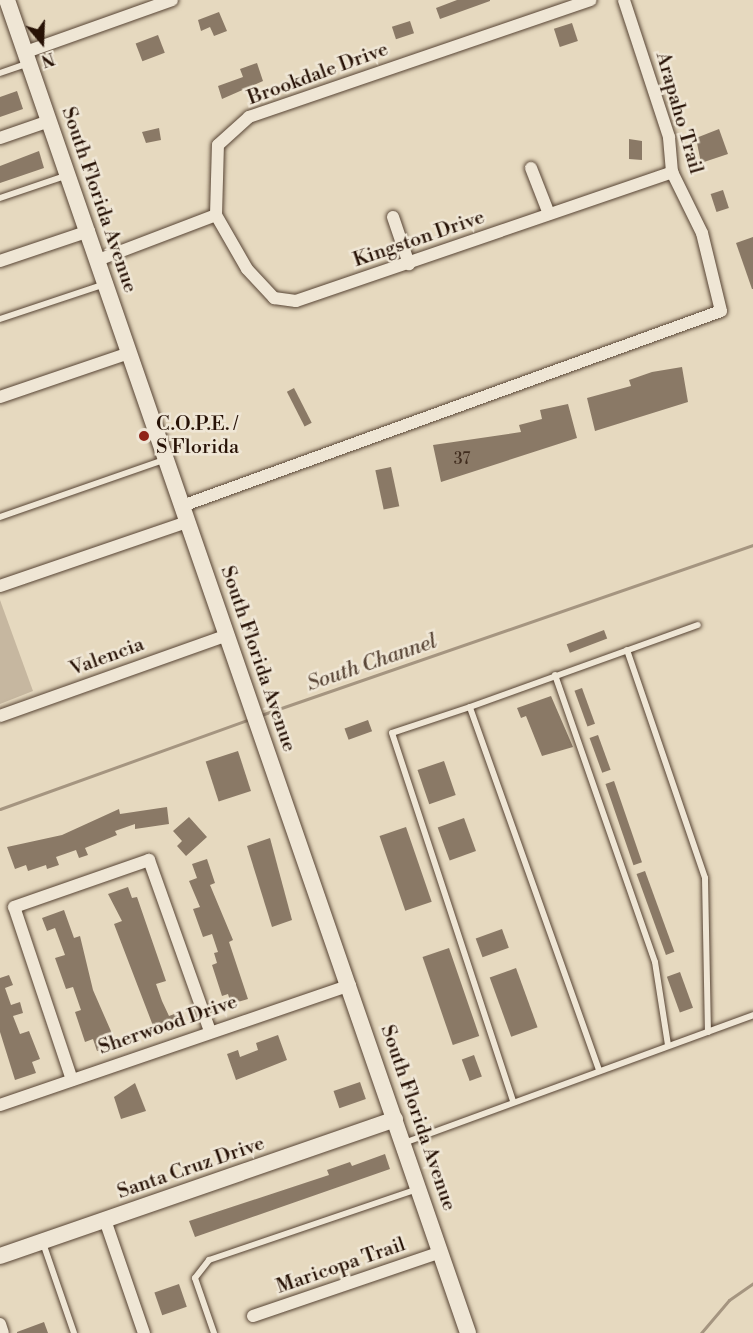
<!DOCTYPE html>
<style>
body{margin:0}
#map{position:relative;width:753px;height:1333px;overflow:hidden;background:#e6d9bf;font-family:"Libre Bodoni",serif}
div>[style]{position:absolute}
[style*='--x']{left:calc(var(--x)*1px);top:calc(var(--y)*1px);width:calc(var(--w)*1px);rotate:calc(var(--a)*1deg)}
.green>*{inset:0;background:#c6b7a0}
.stream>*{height:3px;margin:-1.5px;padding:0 1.5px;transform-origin:1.5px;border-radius:1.5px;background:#a59580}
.building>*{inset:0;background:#8a7966;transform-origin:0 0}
.roads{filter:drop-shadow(0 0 2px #574434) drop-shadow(0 0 2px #574434)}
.lane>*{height:6px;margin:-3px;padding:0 3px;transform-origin:3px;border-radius:3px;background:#efe6d5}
.street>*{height:12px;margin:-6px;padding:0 6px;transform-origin:6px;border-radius:6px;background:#efe6d5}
.secondary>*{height:16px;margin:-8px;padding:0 8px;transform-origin:8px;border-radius:8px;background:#efe6d5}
.dots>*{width:16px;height:16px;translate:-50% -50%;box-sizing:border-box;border:3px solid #efe6d5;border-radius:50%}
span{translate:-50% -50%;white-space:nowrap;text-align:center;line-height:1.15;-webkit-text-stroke:5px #efe6d5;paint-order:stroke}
.number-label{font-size:16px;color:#402c1e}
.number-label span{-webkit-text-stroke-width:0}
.street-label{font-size:20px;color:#271206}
.poi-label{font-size:20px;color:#271206}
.left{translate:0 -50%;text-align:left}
.water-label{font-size:21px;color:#594637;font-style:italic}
.north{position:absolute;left:12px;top:12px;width:60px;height:60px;-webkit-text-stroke:4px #efe6d5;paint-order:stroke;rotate:161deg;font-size:16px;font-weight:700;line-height:24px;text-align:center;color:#271206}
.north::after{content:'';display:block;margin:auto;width:21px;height:27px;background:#271206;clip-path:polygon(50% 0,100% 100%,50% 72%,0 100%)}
</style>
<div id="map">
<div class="green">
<i style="clip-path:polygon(0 600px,33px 691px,0 704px)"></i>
</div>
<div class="stream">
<i style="--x:261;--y:715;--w:521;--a:-19.06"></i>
<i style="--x:0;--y:809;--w:266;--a:-19.8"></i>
<i style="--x:701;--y:1333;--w:43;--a:-49.7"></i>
<i style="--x:729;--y:1300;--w:29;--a:-35"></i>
</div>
<div class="building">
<i style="clip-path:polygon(457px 0,490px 0,490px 1px,440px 19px,436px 8px)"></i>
<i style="clip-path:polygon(219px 12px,227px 31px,214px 36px,210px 27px,201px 31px,198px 20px)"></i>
<i style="left:410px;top:21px;width:13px;height:19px;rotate:72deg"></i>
<i style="left:572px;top:23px;width:19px;height:19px;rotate:72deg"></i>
<i style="left:158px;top:35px;width:19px;height:24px;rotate:69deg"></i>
<i style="clip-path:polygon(257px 63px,263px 81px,222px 99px,218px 86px,243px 77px,240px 69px)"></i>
<i style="clip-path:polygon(17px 91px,23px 109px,0 117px,0 97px)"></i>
<i style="clip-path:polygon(159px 128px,161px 140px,146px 143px,142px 132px)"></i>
<i style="clip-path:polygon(719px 129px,728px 154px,701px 163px,696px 138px)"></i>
<i style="clip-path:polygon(629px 139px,642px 141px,642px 160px,629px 159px)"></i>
<i style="clip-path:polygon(39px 151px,44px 168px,0 183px,0 166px)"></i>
<i style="left:723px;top:190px;width:19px;height:13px;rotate:72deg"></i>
<i style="clip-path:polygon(753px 237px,753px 289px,752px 289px,736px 243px)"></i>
<i style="clip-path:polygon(682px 367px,688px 402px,595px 431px,587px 398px,631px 386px,629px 380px,652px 372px)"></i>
<i style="left:294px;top:388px;width:39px;height:8px;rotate:63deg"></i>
<i style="clip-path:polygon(568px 404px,577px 438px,441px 482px,433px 445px,521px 432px,519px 425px,542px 419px,540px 410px)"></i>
<i style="left:391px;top:467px;width:40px;height:16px;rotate:78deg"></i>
<i style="left:604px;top:630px;width:9px;height:40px;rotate:69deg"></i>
<i style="left:582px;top:688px;width:38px;height:8px;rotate:70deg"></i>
<i style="clip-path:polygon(551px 696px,573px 747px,542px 756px,526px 716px,521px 718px,517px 708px)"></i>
<i style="left:368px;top:720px;width:12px;height:25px;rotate:70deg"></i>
<i style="left:598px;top:735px;width:37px;height:9px;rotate:70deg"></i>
<i style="left:238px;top:751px;width:42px;height:34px;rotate:72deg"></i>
<i style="left:444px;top:761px;width:36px;height:28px;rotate:71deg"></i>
<i style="left:614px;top:781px;width:86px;height:9px;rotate:71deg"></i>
<i style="clip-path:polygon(167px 807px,169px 824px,135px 829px,135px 824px,115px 831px,117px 835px,85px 848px,88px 855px,79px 858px,76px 850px,56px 857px,59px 865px,47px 869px,46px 865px,28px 871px,26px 865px,15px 869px,7px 847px,62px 835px,119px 809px,120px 814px)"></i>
<i style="clip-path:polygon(189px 817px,207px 837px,186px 856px,177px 846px,182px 841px,173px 831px)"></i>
<i style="left:464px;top:818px;width:35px;height:28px;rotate:70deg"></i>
<i style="left:406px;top:827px;width:79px;height:28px;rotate:71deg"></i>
<i style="clip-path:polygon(270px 838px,292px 920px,272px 927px,247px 846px)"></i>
<i style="clip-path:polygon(207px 859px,215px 883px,210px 885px,233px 940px,229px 942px,248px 999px,231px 1004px,228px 994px,222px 996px,212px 965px,217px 963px,214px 953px,218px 952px,212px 934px,203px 937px,193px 909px,200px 907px,189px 881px,197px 878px,192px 864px)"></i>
<i style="left:645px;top:871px;width:86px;height:9px;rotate:70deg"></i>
<i style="clip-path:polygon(128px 887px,132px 898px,137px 897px,166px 981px,156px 984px,162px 1001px,169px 1016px,177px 1013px,181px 1022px,155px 1031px,114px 924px,122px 921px,108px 894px)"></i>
<i style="clip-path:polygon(64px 910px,74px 938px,80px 936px,93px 990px,117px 1045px,97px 1051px,93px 1039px,85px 1042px,75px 1012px,81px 1010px,73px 987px,66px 989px,55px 958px,65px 955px,55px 928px,47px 931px,42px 918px)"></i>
<i style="left:502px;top:929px;width:20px;height:28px;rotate:70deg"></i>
<i style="left:449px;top:948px;width:93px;height:28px;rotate:71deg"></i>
<i style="left:516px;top:968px;width:63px;height:28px;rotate:70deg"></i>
<i style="left:680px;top:972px;width:38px;height:14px;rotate:70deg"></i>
<i style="clip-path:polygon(9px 975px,13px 985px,5px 988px,11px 1005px,20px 1002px,23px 1013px,13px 1016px,20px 1034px,29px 1031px,40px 1059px,32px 1062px,36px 1073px,15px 1080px,0 1032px,0 978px)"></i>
<i style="clip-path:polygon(278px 1035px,287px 1060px,236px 1080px,227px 1054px,238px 1050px,240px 1057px,258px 1050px,256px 1043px)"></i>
<i style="left:474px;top:1055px;width:23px;height:13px;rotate:70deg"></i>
<i style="left:360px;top:1082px;width:18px;height:28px;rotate:71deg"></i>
<i style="clip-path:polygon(135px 1083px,146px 1111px,121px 1119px,114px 1097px)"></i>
<i style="clip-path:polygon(385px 1154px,390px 1169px,195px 1237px,189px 1221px,329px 1175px,327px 1170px,350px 1162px,352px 1166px)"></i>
<i style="left:179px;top:1284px;width:24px;height:26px;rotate:71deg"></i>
<i style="clip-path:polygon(44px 1322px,48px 1333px,17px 1333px,17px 1332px)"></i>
</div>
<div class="roads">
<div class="lane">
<i style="--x:0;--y:73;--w:28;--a:-19"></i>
<i style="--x:0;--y:198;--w:69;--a:-18.7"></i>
<i style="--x:0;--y:319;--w:108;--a:-18.4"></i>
<i style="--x:0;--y:517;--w:174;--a:-19.2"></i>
<i style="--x:627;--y:650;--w:241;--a:71.1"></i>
<i style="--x:705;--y:878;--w:154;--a:88.9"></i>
<i style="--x:555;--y:675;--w:304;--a:70.8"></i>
<i style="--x:655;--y:962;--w:84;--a:81.1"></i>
<i style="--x:470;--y:707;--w:82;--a:161.6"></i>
<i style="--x:392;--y:733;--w:387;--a:71.8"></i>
<i style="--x:599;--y:1070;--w:385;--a:-109.6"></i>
<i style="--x:470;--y:707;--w:242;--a:-19.8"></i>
<i style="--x:404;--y:1143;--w:372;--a:-20.1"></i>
<i style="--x:43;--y:1243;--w:95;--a:71"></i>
<i style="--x:214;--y:1333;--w:58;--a:-109.1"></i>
<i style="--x:195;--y:1278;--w:23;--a:-52"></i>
<i style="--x:209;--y:1260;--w:218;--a:-18.8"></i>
</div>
<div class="street">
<i style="--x:26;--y:52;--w:155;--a:-19.6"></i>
<i style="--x:0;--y:138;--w:52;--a:-19.1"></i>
<i style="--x:531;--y:168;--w:49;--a:68.6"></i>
<i style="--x:216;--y:215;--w:62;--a:60.1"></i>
<i style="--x:247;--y:269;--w:40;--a:47"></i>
<i style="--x:274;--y:298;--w:22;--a:8"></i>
<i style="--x:296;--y:301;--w:398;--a:-18.9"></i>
<i style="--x:393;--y:217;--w:50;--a:71.2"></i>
<i style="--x:98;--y:260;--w:126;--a:-20.9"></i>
<i style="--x:216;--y:215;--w:70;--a:-88.4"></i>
<i style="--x:218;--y:145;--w:42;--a:-42.1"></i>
<i style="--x:249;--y:117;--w:361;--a:-18.9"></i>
<i style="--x:0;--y:261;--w:94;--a:-18.6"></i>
<i style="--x:0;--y:397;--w:136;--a:-18.8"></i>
<i style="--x:182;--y:506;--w:573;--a:-19.89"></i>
<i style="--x:721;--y:311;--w:80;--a:-103.7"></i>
<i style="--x:702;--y:233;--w:68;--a:-116.2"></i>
<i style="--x:672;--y:172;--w:35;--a:-95"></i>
<i style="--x:669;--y:137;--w:144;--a:-108.2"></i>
<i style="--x:0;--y:586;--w:198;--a:-18.9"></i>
<i style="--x:0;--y:716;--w:242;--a:-19.6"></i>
<i style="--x:72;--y:1080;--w:182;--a:-108.5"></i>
<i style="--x:14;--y:907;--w:143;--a:-19.2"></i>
<i style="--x:149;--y:860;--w:182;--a:70.4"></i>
<i style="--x:0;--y:1105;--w:370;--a:-18.9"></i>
<i style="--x:105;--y:1220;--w:120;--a:71"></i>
<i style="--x:253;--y:1316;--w:199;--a:-18.8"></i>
<i style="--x:0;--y:1324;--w:9;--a:72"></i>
</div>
<div class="secondary">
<i style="--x:7;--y:0;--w:1410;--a:70.92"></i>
<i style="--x:0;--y:1256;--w:418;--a:-19.1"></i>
</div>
</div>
<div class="dots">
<i style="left:144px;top:436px;background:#8f2418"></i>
</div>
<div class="number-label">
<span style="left:462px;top:459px">37</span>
</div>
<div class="street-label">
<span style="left:318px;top:74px;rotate:-20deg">Brookdale Drive</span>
<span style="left:679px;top:113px;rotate:74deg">Arapaho Trail</span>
<span style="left:99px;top:200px;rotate:71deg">South Florida Avenue</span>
<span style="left:419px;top:239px;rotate:-19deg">Kingston Drive</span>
<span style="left:107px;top:657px;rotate:-20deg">Valencia</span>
<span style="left:258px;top:659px;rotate:71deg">South Florida Avenue</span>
<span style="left:168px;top:1025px;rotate:-19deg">Sherwood Drive</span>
<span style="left:418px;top:1118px;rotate:71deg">South Florida Avenue</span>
<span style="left:191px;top:1168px;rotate:-19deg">Santa Cruz Drive</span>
<span style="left:341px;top:1266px;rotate:-19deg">Maricopa Trail</span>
</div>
<div class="poi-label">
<span class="left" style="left:156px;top:436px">C.O.P.E. /<br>S Florida</span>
</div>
<div class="water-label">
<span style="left:372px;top:663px;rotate:-19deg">South Channel</span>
</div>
<div class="north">N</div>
</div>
